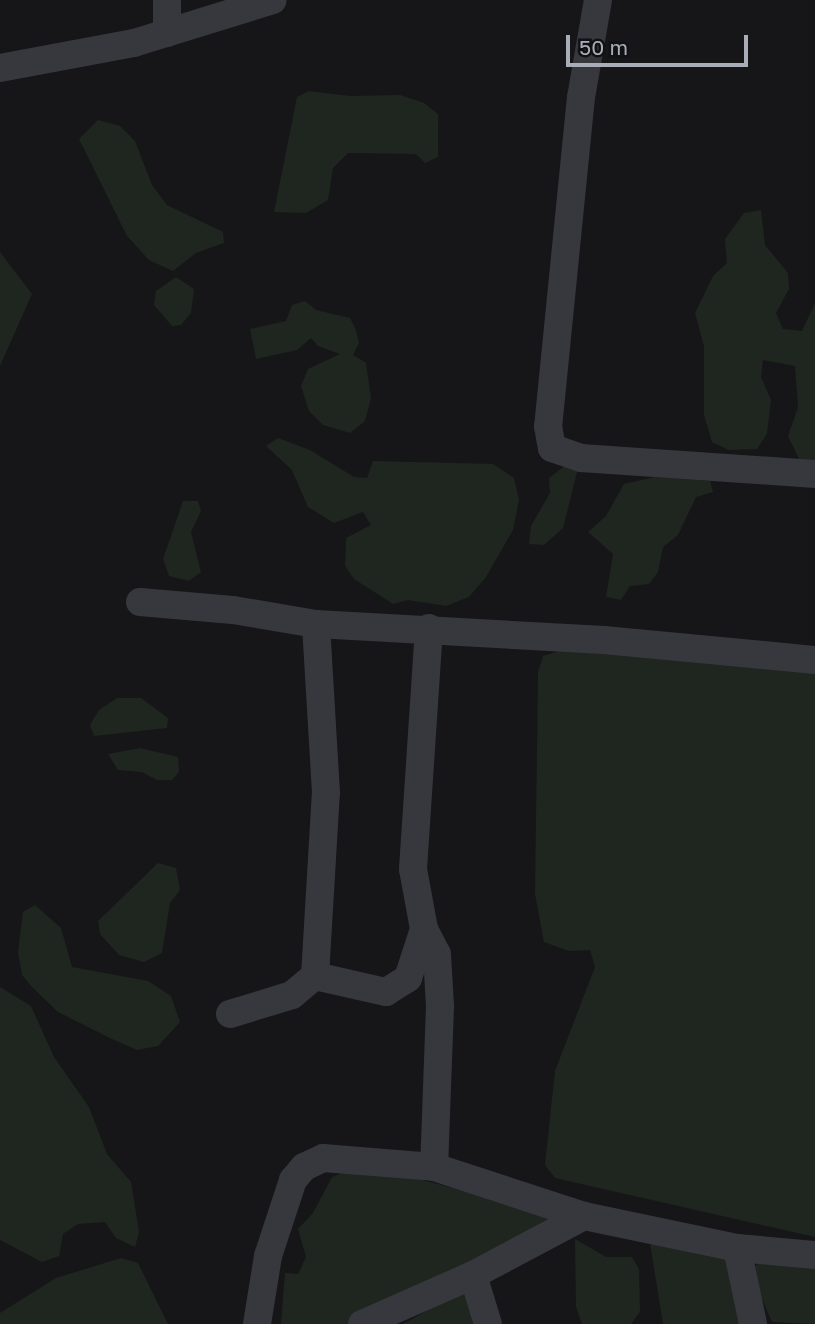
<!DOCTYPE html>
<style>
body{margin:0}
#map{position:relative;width:815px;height:1324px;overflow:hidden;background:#161618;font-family:"Golos Text",sans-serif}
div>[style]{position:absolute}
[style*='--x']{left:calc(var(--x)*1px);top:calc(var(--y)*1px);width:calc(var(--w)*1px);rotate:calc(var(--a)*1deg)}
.green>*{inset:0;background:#1e261f}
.minor>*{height:28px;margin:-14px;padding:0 14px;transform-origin:14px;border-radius:14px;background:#37383d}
span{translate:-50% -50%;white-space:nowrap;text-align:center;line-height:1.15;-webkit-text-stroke:7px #111113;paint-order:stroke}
.scale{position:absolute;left:566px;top:35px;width:182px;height:32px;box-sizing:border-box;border:4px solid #a8adb8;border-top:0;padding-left:9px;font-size:21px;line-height:24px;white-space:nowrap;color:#a8adb8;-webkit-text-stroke:5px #111113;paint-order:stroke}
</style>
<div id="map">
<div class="green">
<i style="clip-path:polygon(309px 91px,350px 96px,400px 95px,424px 103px,438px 114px,438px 157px,425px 163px,416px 154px,348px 153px,333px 168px,328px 200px,306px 213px,274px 212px,297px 97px)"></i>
<i style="clip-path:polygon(98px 120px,120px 126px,135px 141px,152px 185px,167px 205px,223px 232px,224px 243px,196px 253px,173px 271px,149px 260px,127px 236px,79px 139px)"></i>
<i style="clip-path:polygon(761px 210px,765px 245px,788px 273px,789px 289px,776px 313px,783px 329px,802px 331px,815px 303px,815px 467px,800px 461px,788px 436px,798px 407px,795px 366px,763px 360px,761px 377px,771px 400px,767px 434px,757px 449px,729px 450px,712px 442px,704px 415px,704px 346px,695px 313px,713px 276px,727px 263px,725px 239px,744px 213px)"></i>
<i style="clip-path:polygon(0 252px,32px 294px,0 366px)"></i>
<i style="clip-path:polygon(176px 277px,194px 289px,191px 313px,181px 325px,172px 326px,154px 305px,156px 291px)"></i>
<i style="clip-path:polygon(305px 301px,316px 310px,350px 318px,356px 330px,359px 343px,353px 355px,366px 363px,371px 398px,365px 421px,350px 433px,323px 425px,309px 411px,301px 386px,308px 369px,340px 354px,318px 346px,311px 338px,297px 350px,256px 359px,250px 329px,286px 321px,292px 305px)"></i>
<i style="clip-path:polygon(278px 438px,310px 450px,354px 477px,367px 478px,373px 461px,493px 464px,514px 478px,519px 500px,513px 530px,486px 577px,469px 597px,446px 606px,408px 600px,393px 604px,354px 579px,345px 566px,346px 538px,371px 525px,363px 512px,334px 523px,308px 507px,292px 470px,266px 446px)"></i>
<i style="clip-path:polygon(566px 465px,576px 465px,577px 472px,563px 528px,544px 545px,529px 544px,531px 526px,550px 493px,549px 478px)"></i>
<i style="clip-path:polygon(655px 477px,710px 481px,713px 492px,696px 497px,678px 535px,663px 547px,658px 572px,649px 584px,630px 586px,621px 600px,606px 597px,613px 554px,588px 532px,606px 516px,624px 484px)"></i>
<i style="clip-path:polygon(183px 501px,198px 501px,201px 511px,191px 532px,201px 572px,189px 581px,169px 576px,163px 559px)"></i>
<i style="clip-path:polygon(563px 650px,815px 671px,815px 1237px,555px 1178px,545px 1165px,555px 1071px,595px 967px,590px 950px,569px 951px,544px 942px,535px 894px,538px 672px,543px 656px)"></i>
<i style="clip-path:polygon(117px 698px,141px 698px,168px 718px,167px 728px,94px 736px,90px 725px,99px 710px)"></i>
<i style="clip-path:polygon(140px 748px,178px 757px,179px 772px,172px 780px,157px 780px,142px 772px,118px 770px,108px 754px)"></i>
<i style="clip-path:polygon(158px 863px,176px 868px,180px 890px,170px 903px,162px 953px,144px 962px,119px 955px,100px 934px,98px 921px)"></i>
<i style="clip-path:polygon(35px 905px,61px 928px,72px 967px,148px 981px,171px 996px,180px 1022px,158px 1046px,137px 1050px,112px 1039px,58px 1012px,32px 987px,22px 975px,18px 952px,23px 912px)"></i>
<i style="clip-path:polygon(0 987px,31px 1006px,54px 1057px,89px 1107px,107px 1154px,131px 1182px,139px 1232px,135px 1247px,116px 1238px,105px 1222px,78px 1224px,63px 1234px,59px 1256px,42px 1262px,0 1240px)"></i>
<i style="clip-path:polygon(345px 1172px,396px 1173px,544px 1212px,552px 1220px,356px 1324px,281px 1324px,285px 1273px,298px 1274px,306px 1257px,298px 1229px,313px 1213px,332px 1177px)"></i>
<i style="clip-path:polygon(575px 1239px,606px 1257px,632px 1257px,639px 1269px,640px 1312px,631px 1324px,582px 1324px,576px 1307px)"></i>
<i style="clip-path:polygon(650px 1243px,732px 1259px,741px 1324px,663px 1324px)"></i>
<i style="clip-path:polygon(121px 1258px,138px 1263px,168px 1324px,0 1324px,0 1313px,56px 1278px)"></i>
<i style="clip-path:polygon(764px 1259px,815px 1265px,815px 1324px,772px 1322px,759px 1292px,755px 1266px)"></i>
<i style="clip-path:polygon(461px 1292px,471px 1294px,479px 1324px,403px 1324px)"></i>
</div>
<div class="minor">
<i style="--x:167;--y:0;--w:33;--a:90"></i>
<i style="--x:598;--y:0;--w:98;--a:99.9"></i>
<i style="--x:581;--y:97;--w:331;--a:95.7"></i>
<i style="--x:548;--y:426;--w:22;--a:80"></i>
<i style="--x:552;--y:448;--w:31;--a:19"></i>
<i style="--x:581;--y:458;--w:235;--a:3.9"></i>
<i style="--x:0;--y:68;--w:136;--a:-10.6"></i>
<i style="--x:134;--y:43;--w:145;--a:-17.2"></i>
<i style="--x:140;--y:602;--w:93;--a:4.9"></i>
<i style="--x:233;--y:610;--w:84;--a:9.6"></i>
<i style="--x:316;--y:624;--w:288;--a:3.2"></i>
<i style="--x:604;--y:640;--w:212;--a:5.4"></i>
<i style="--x:429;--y:628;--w:242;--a:93.8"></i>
<i style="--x:413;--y:869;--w:61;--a:79.6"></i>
<i style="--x:424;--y:929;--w:28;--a:63"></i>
<i style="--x:437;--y:954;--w:52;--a:86.7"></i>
<i style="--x:440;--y:1006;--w:161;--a:92.1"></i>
<i style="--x:315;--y:976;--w:73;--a:12.7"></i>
<i style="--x:386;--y:992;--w:26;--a:-32"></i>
<i style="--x:408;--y:978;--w:52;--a:-71.9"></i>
<i style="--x:230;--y:1014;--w:65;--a:-17"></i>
<i style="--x:292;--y:995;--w:30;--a:-40"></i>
<i style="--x:315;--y:976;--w:183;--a:-86.6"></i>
<i style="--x:326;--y:793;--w:169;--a:-93.4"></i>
<i style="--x:737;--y:1248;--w:78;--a:5.1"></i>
<i style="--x:473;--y:1275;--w:51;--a:73"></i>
<i style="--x:257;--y:1324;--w:69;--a:-80.8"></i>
<i style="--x:268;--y:1256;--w:80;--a:-71.8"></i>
<i style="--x:293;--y:1180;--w:17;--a:-50"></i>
<i style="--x:304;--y:1167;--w:21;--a:-25"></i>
<i style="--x:323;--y:1158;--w:111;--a:4.6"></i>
<i style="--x:434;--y:1167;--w:158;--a:18.1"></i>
<i style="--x:584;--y:1216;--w:156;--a:11.8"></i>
<i style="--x:737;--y:1248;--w:78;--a:78.1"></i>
<i style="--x:362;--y:1324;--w:121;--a:-23.8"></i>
<i style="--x:473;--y:1275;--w:126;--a:-28"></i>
</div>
<div class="scale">50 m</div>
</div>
